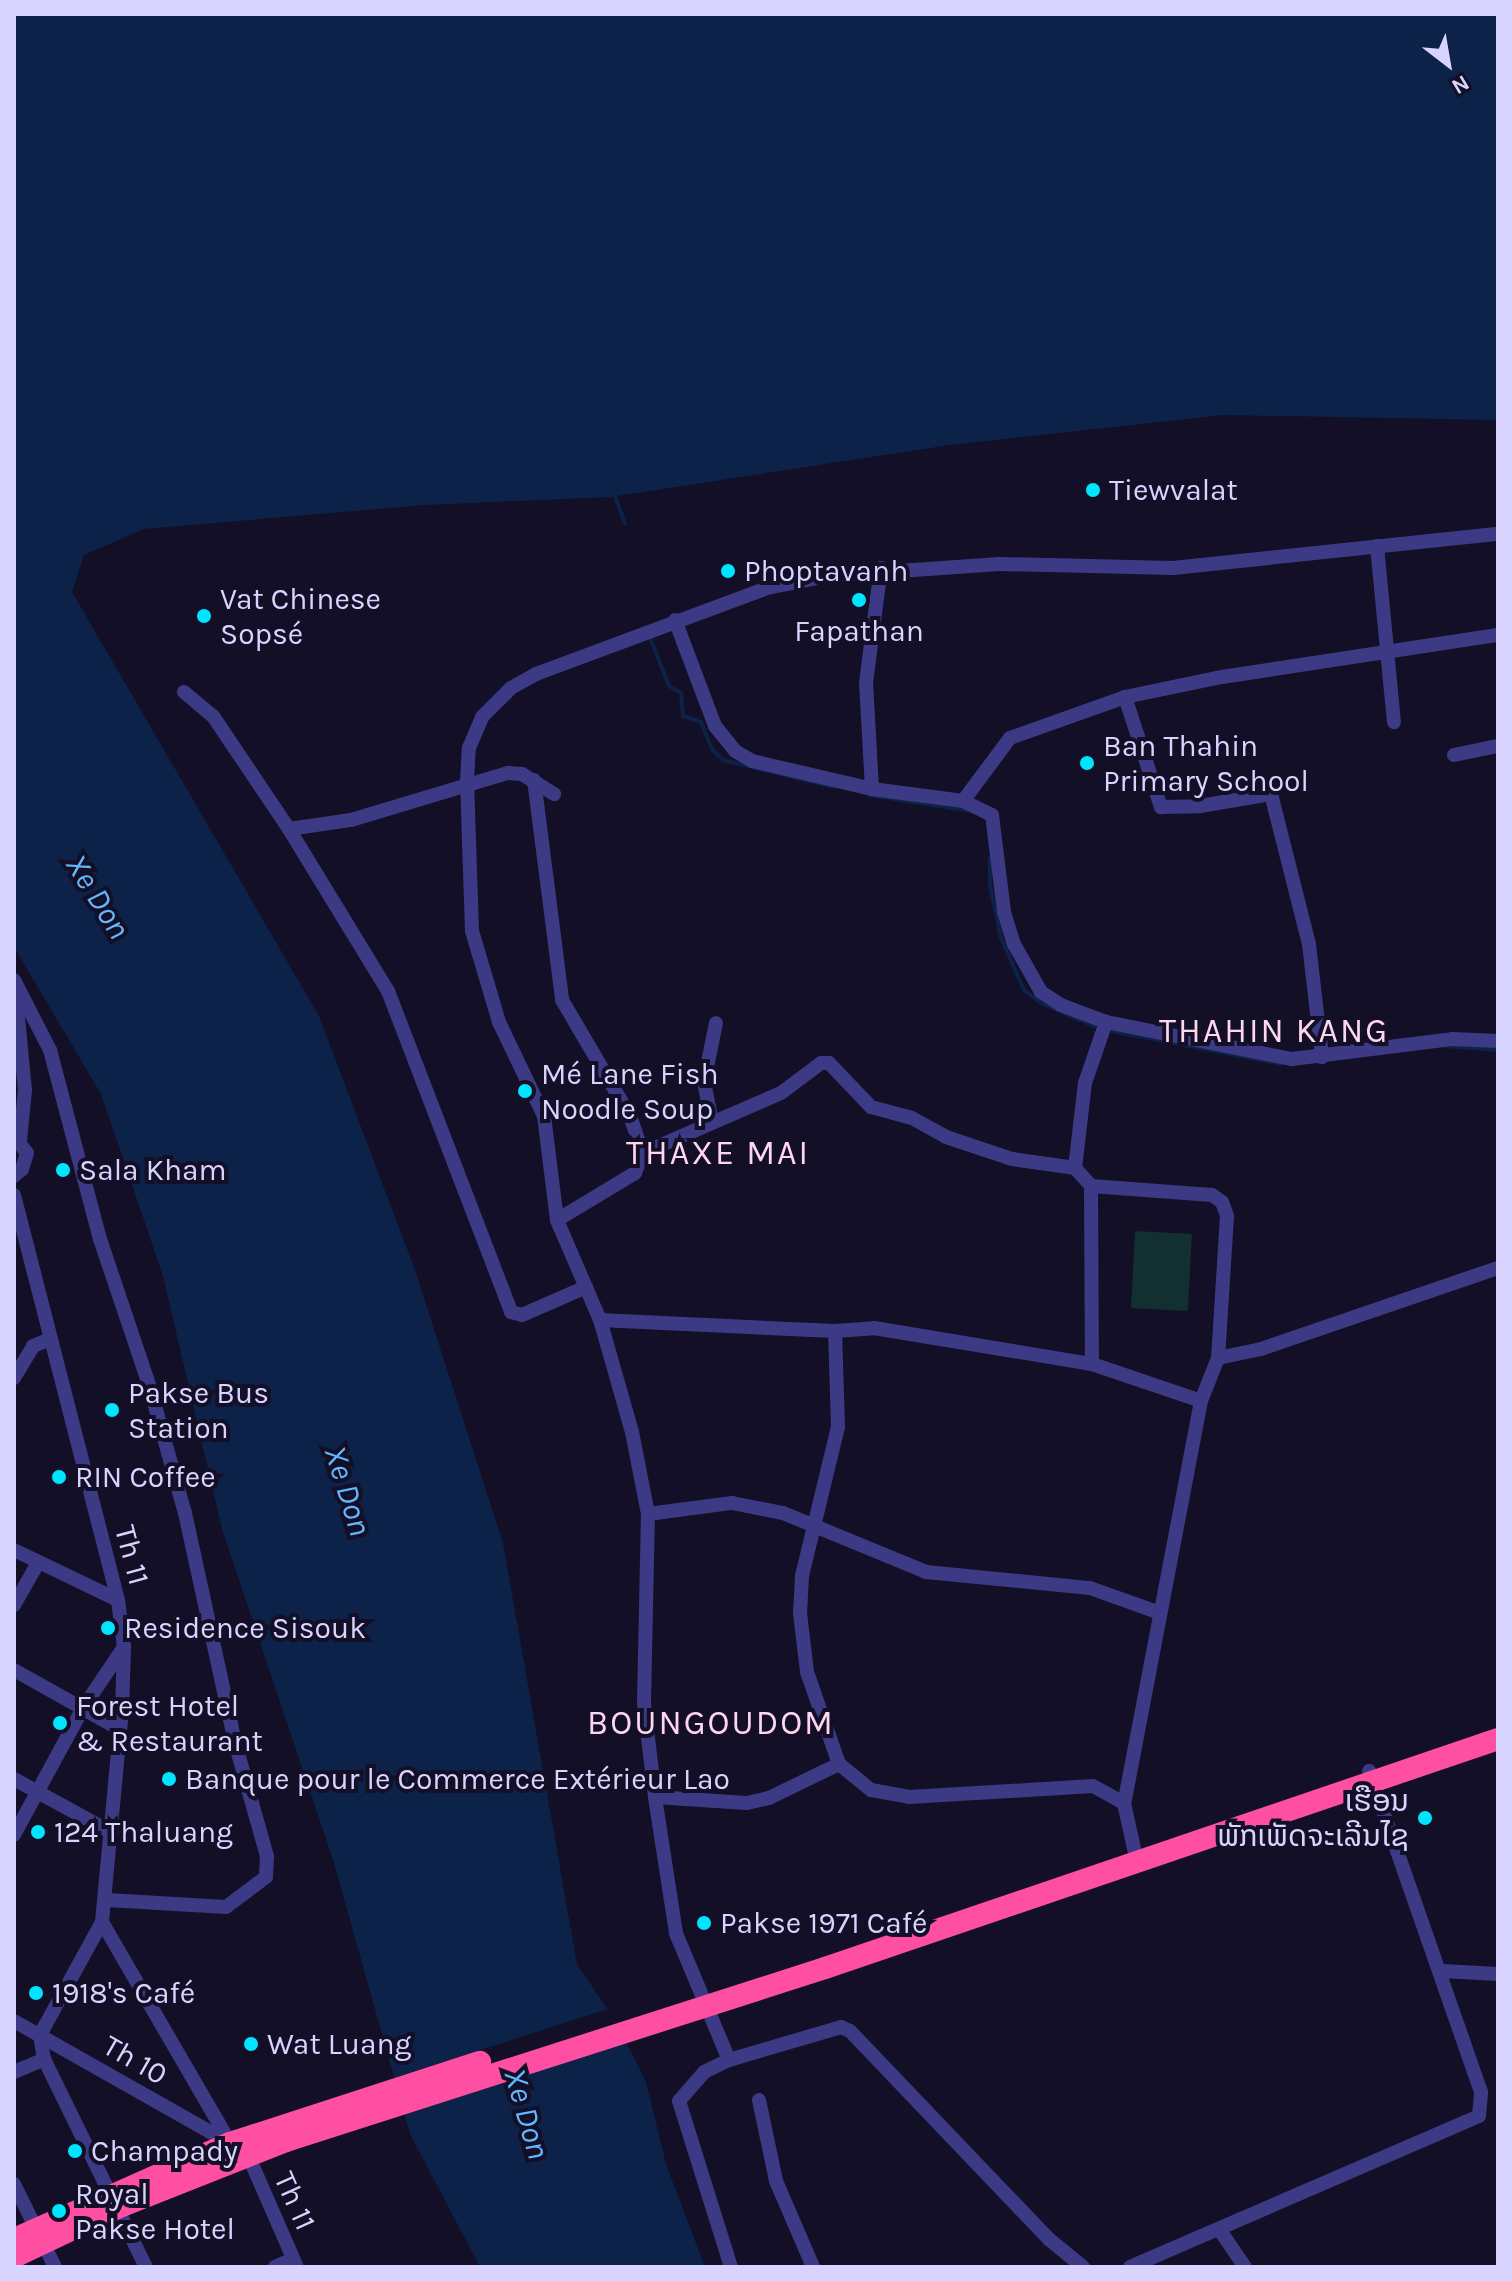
<!DOCTYPE html>
<meta charset="utf-8">
<style>
body{margin:0}
#map{position:relative;width:1512px;height:2281px;overflow:hidden;background:#130f26;font-family:Karla,"Noto Sans Lao",sans-serif}
div>[style]{position:absolute}
[style*='--x']{left:calc(var(--x)*1px);top:calc(var(--y)*1px);width:calc(var(--w)*1px);rotate:calc(var(--a)*1deg)}
.green>*{inset:0;background:#12302f;transform-origin:0 0}
.water>*{inset:0;background:#0c2248}
.pier>*{inset:0;background:#130f26}
.stream>*{height:4px;margin:-2px;padding:0 2px;transform-origin:2px;border-radius:2px;background:#0c2248}
.minor>*{height:14px;margin:-7px;padding:0 7px;transform-origin:7px;border-radius:7px;background:#3d3a85}
.highway>*{height:22px;margin:-11px;padding:0 11px;transform-origin:11px;border-radius:11px;background:#ff4fa3}
.dots>*{width:22px;height:22px;translate:-50% -50%;box-sizing:border-box;border:4px solid #130f26;border-radius:50%}
span{translate:-50% -50%;white-space:nowrap;text-align:center;line-height:1.15;-webkit-text-stroke:8px #130f26;paint-order:stroke}
.poi-label{font-size:30px;color:#d9d4ff}
.left{translate:0 -50%;text-align:left}
.right{translate:-100% -50%;text-align:right}
.street-label{font-size:30px;color:#d9d4ff}
.water-label{font-size:32px;color:#62b6ff;font-style:italic}
.quarter-label{font-size:34px;color:#ffd6f0;letter-spacing:2px}
.frame{position:absolute;inset:0;border:16px solid #d9d4ff;pointer-events:none}
.north{position:absolute;left:1408px;top:24px;width:80px;height:80px;-webkit-text-stroke:6px #130f26;paint-order:stroke;rotate:149deg;font-size:22px;font-weight:700;line-height:32px;text-align:center;color:#d9d4ff}
.north::after{content:'';display:block;margin:auto;width:28px;height:36px;background:#d9d4ff;clip-path:polygon(50% 0,100% 100%,50% 72%,0 100%)}
</style>
<div id="map">
<div class="green">
<i style="left:1135px;top:1231px;width:57px;height:77px;rotate:3deg"></i>
</div>
<div class="water">
<i style="clip-path:polygon(14px 14px,1498px 14px,1498px 420px,1224px 415px,950px 445px,611px 497px,425px 505px,144px 529px,84px 555px,72px 592px,319px 1016px,415px 1270px,503px 1543px,577px 1964px,618px 2025px,646px 2082px,666px 2164px,705px 2267px,480px 2267px,410px 2134px,334px 1863px,222px 1529px,163px 1276px,101px 1094px,14px 947px)"></i>
</div>
<div class="pier">
<i style="clip-path:polygon(611px 2008px,622px 2024px,398px 2106px,390px 2079px)"></i>
</div>
<div class="stream">
<i style="--x:615;--y:496;--w:29;--a:70"></i>
<i style="--x:651;--y:640;--w:49;--a:68.6"></i>
<i style="--x:669;--y:686;--w:14;--a:30"></i>
<i style="--x:681;--y:693;--w:23;--a:85"></i>
<i style="--x:683;--y:716;--w:19;--a:18"></i>
<i style="--x:701;--y:722;--w:29;--a:68"></i>
<i style="--x:712;--y:749;--w:16;--a:45"></i>
<i style="--x:723;--y:760;--w:114;--a:13.7"></i>
<i style="--x:869;--y:795;--w:103;--a:8.9"></i>
<i style="--x:990;--y:858;--w:27;--a:90"></i>
<i style="--x:990;--y:885;--w:54;--a:78.3"></i>
<i style="--x:1001;--y:938;--w:57;--a:66.1"></i>
<i style="--x:1024;--y:990;--w:21;--a:37"></i>
<i style="--x:1041;--y:1003;--w:58;--a:23.5"></i>
<i style="--x:1112;--y:1031;--w:172;--a:11"></i>
<i style="--x:1445;--y:1046;--w:53;--a:4.3"></i>
</div>
<div class="minor">
<i style="--x:1377;--y:546;--w:177;--a:84.5"></i>
<i style="--x:675;--y:620;--w:113;--a:69.3"></i>
<i style="--x:715;--y:726;--w:32;--a:51"></i>
<i style="--x:735;--y:751;--w:20;--a:30"></i>
<i style="--x:752;--y:761;--w:123;--a:13.1"></i>
<i style="--x:872;--y:789;--w:92;--a:7.5"></i>
<i style="--x:963;--y:801;--w:32;--a:26"></i>
<i style="--x:992;--y:815;--w:98;--a:82.9"></i>
<i style="--x:1004;--y:912;--w:34;--a:73"></i>
<i style="--x:1014;--y:944;--w:55;--a:60.6"></i>
<i style="--x:1041;--y:992;--w:24;--a:33"></i>
<i style="--x:1061;--y:1005;--w:48;--a:20.7"></i>
<i style="--x:1106;--y:1022;--w:190;--a:11.3"></i>
<i style="--x:1292;--y:1059;--w:161;--a:-7.1"></i>
<i style="--x:1452;--y:1039;--w:46;--a:2.5"></i>
<i style="--x:184;--y:692;--w:38;--a:40"></i>
<i style="--x:213;--y:716;--w:136;--a:56.1"></i>
<i style="--x:289;--y:829;--w:63;--a:-8.3"></i>
<i style="--x:351;--y:820;--w:164;--a:-16.7"></i>
<i style="--x:508;--y:773;--w:14;--a:4"></i>
<i style="--x:522;--y:774;--w:38;--a:32"></i>
<i style="--x:1125;--y:697;--w:116;--a:71.9"></i>
<i style="--x:1161;--y:807;--w:39;--a:-1"></i>
<i style="--x:1200;--y:806;--w:72;--a:-9.6"></i>
<i style="--x:1271;--y:794;--w:155;--a:75.8"></i>
<i style="--x:1309;--y:944;--w:114;--a:83.4"></i>
<i style="--x:1454;--y:755;--w:45;--a:-11.6"></i>
<i style="--x:534;--y:780;--w:222;--a:82.7"></i>
<i style="--x:562;--y:1000;--w:134;--a:59.6"></i>
<i style="--x:630;--y:1116;--w:39;--a:71"></i>
<i style="--x:643;--y:1153;--w:22;--a:112"></i>
<i style="--x:635;--y:1173;--w:91;--a:148.9"></i>
<i style="--x:872;--y:789;--w:106;--a:-93.2"></i>
<i style="--x:866;--y:683;--w:116;--a:-82.6"></i>
<i style="--x:963;--y:801;--w:79;--a:-53.3"></i>
<i style="--x:1010;--y:738;--w:122;--a:-19.6"></i>
<i style="--x:1125;--y:697;--w:99;--a:-11.7"></i>
<i style="--x:1222;--y:677;--w:279;--a:-8.7"></i>
<i style="--x:289;--y:829;--w:190;--a:58.6"></i>
<i style="--x:388;--y:991;--w:344;--a:69"></i>
<i style="--x:511;--y:1312;--w:11;--a:15"></i>
<i style="--x:522;--y:1315;--w:70;--a:-23.6"></i>
<i style="--x:14;--y:980;--w:79;--a:62.8"></i>
<i style="--x:50;--y:1050;--w:196;--a:75.2"></i>
<i style="--x:100;--y:1239;--w:157;--a:71.4"></i>
<i style="--x:150;--y:1388;--w:130;--a:74.4"></i>
<i style="--x:185;--y:1513;--w:239;--a:77.7"></i>
<i style="--x:236;--y:1746;--w:114;--a:74.3"></i>
<i style="--x:267;--y:1856;--w:21;--a:93"></i>
<i style="--x:266;--y:1877;--w:50;--a:143.1"></i>
<i style="--x:226;--y:1907;--w:119;--a:-176.6"></i>
<i style="--x:16;--y:997;--w:93;--a:84.5"></i>
<i style="--x:25;--y:1090;--w:50;--a:95.7"></i>
<i style="--x:712;--y:1122;--w:41;--a:-101.3"></i>
<i style="--x:704;--y:1082;--w:60;--a:-78.5"></i>
<i style="--x:14;--y:1136;--w:21;--a:53"></i>
<i style="--x:27;--y:1153;--w:17;--a:107"></i>
<i style="--x:22;--y:1169;--w:11;--a:139"></i>
<i style="--x:643;--y:1153;--w:150;--a:-23.5"></i>
<i style="--x:781;--y:1093;--w:50;--a:-36.9"></i>
<i style="--x:821;--y:1063;--w:8;--a:0"></i>
<i style="--x:829;--y:1063;--w:61;--a:46.3"></i>
<i style="--x:871;--y:1107;--w:42;--a:15"></i>
<i style="--x:912;--y:1118;--w:39;--a:29"></i>
<i style="--x:946;--y:1137;--w:70;--a:18.4"></i>
<i style="--x:1012;--y:1159;--w:64;--a:8.1"></i>
<i style="--x:1075;--y:1168;--w:24;--a:48"></i>
<i style="--x:1091;--y:1186;--w:121;--a:4.3"></i>
<i style="--x:1212;--y:1195;--w:12;--a:35"></i>
<i style="--x:1222;--y:1202;--w:15;--a:70"></i>
<i style="--x:1227;--y:1216;--w:142;--a:93.6"></i>
<i style="--x:1218;--y:1358;--w:46;--a:111.6"></i>
<i style="--x:1201;--y:1401;--w:409;--a:100.8"></i>
<i style="--x:1124;--y:1803;--w:60;--a:77.6"></i>
<i style="--x:1075;--y:1168;--w:86;--a:-83.3"></i>
<i style="--x:1085;--y:1083;--w:65;--a:-71"></i>
<i style="--x:1091;--y:1186;--w:178;--a:89.7"></i>
<i style="--x:14;--y:1195;--w:418;--a:75.6"></i>
<i style="--x:118;--y:1600;--w:47;--a:82.7"></i>
<i style="--x:124;--y:1647;--w:63;--a:91.8"></i>
<i style="--x:122;--y:1710;--w:213;--a:95.4"></i>
<i style="--x:102;--y:1922;--w:255;--a:59.9"></i>
<i style="--x:600;--y:1320;--w:235;--a:2.7"></i>
<i style="--x:835;--y:1331;--w:39;--a:-4"></i>
<i style="--x:874;--y:1328;--w:221;--a:9.4"></i>
<i style="--x:1092;--y:1364;--w:115;--a:18.7"></i>
<i style="--x:835;--y:1331;--w:96;--a:88.2"></i>
<i style="--x:838;--y:1427;--w:153;--a:103.6"></i>
<i style="--x:802;--y:1576;--w:37;--a:93"></i>
<i style="--x:800;--y:1613;--w:59;--a:83.2"></i>
<i style="--x:807;--y:1672;--w:97;--a:70.8"></i>
<i style="--x:1218;--y:1358;--w:44;--a:-11.8"></i>
<i style="--x:1261;--y:1349;--w:250;--a:-18.9"></i>
<i style="--x:14;--y:1378;--w:37;--a:-59"></i>
<i style="--x:33;--y:1346;--w:16;--a:-22"></i>
<i style="--x:648;--y:1514;--w:85;--a:-7.5"></i>
<i style="--x:732;--y:1503;--w:52;--a:11.1"></i>
<i style="--x:783;--y:1513;--w:155;--a:22.4"></i>
<i style="--x:926;--y:1572;--w:165;--a:5.6"></i>
<i style="--x:1090;--y:1588;--w:74;--a:19.7"></i>
<i style="--x:14;--y:1550;--w:115;--a:25.7"></i>
<i style="--x:14;--y:1605;--w:48;--a:-60.3"></i>
<i style="--x:14;--y:1670;--w:120;--a:29.3"></i>
<i style="--x:14;--y:1779;--w:111;--a:28.7"></i>
<i style="--x:655;--y:1797;--w:92;--a:3.7"></i>
<i style="--x:747;--y:1803;--w:23;--a:-13"></i>
<i style="--x:769;--y:1798;--w:78;--a:-25.9"></i>
<i style="--x:839;--y:1764;--w:41;--a:39.1"></i>
<i style="--x:871;--y:1790;--w:39;--a:10"></i>
<i style="--x:909;--y:1797;--w:184;--a:-3.4"></i>
<i style="--x:1093;--y:1786;--w:35;--a:29"></i>
<i style="--x:14;--y:1835;--w:145;--a:-61.5"></i>
<i style="--x:83;--y:1708;--w:73;--a:-56.1"></i>
<i style="--x:102;--y:1922;--w:129;--a:118.8"></i>
<i style="--x:40;--y:2035;--w:24;--a:81"></i>
<i style="--x:44;--y:2059;--w:232;--a:63.9"></i>
<i style="--x:1442;--y:1971;--w:56;--a:3.1"></i>
<i style="--x:14;--y:2021;--w:244;--a:29.5"></i>
<i style="--x:729;--y:2060;--w:138;--a:-112.7"></i>
<i style="--x:676;--y:1933;--w:138;--a:-98.8"></i>
<i style="--x:655;--y:1797;--w:95;--a:-96.7"></i>
<i style="--x:644;--y:1703;--w:189;--a:-88.8"></i>
<i style="--x:648;--y:1514;--w:84;--a:-101"></i>
<i style="--x:632;--y:1432;--w:116;--a:-105.9"></i>
<i style="--x:600;--y:1320;--w:109;--a:-113.3"></i>
<i style="--x:557;--y:1220;--w:105;--a:-97.1"></i>
<i style="--x:544;--y:1116;--w:104;--a:-115.6"></i>
<i style="--x:499;--y:1022;--w:95;--a:-106.5"></i>
<i style="--x:472;--y:931;--w:149;--a:-91.9"></i>
<i style="--x:467;--y:782;--w:34;--a:-87"></i>
<i style="--x:469;--y:748;--w:34;--a:-67"></i>
<i style="--x:482;--y:717;--w:41;--a:-45"></i>
<i style="--x:511;--y:688;--w:29;--a:-29"></i>
<i style="--x:536;--y:674;--w:246;--a:-20.4"></i>
<i style="--x:767;--y:588;--w:61;--a:-11.3"></i>
<i style="--x:827;--y:576;--w:173;--a:-4"></i>
<i style="--x:1000;--y:564;--w:173;--a:1.3"></i>
<i style="--x:1173;--y:568;--w:327;--a:-6"></i>
<i style="--x:14;--y:2072;--w:33;--a:-23"></i>
<i style="--x:759;--y:2100;--w:83;--a:78.1"></i>
<i style="--x:776;--y:2181;--w:94;--a:66.7"></i>
<i style="--x:248;--y:2155;--w:122;--a:66.4"></i>
<i style="--x:14;--y:2184;--w:93;--a:63.7"></i>
<i style="--x:1219;--y:2229;--w:46;--a:55.6"></i>
<i style="--x:275;--y:2267;--w:20;--a:-24"></i>
<i style="--x:731;--y:2267;--w:174;--a:-107.4"></i>
<i style="--x:679;--y:2101;--w:38;--a:-49"></i>
<i style="--x:704;--y:2072;--w:28;--a:-26"></i>
<i style="--x:729;--y:2060;--w:117;--a:-16.4"></i>
<i style="--x:841;--y:2027;--w:10;--a:24"></i>
<i style="--x:850;--y:2031;--w:289;--a:46.3"></i>
<i style="--x:1050;--y:2240;--w:43;--a:39.3"></i>
<i style="--x:1130;--y:2267;--w:380;--a:-23.4"></i>
<i style="--x:1479;--y:2116;--w:24;--a:-85"></i>
<i style="--x:1481;--y:2092;--w:340;--a:-109.2"></i>
</div>
<div class="highway">
<i style="--x:14;--y:2239;--w:236;--a:-24"></i>
<i style="--x:230;--y:2143;--w:263;--a:-18"></i>
<i style="--x:14;--y:2257;--w:114;--a:-25.4"></i>
<i style="--x:117;--y:2208;--w:182;--a:-21.6"></i>
<i style="--x:286;--y:2141;--w:566;--a:-17.79"></i>
<i style="--x:825;--y:1968;--w:711;--a:-18.79"></i>
</div>
<div class="dots">
<i style="left:1093px;top:490px;background:#00e5ff"></i>
<i style="left:728px;top:571px;background:#00e5ff"></i>
<i style="left:859px;top:600px;background:#00e5ff"></i>
<i style="left:204px;top:616px;background:#00e5ff"></i>
<i style="left:1087px;top:763px;background:#00e5ff"></i>
<i style="left:525px;top:1091px;background:#00e5ff"></i>
<i style="left:63px;top:1170px;background:#00e5ff"></i>
<i style="left:112px;top:1410px;background:#00e5ff"></i>
<i style="left:59px;top:1477px;background:#00e5ff"></i>
<i style="left:108px;top:1628px;background:#00e5ff"></i>
<i style="left:60px;top:1723px;background:#00e5ff"></i>
<i style="left:169px;top:1779px;background:#00e5ff"></i>
<i style="left:1425px;top:1818px;background:#00e5ff"></i>
<i style="left:38px;top:1832px;background:#00e5ff"></i>
<i style="left:704px;top:1923px;background:#00e5ff"></i>
<i style="left:36px;top:1993px;background:#00e5ff"></i>
<i style="left:251px;top:2044px;background:#00e5ff"></i>
<i style="left:75px;top:2151px;background:#00e5ff"></i>
<i style="left:59px;top:2211px;background:#00e5ff"></i>
</div>
<div class="poi-label">
<span class="left" style="left:1109px;top:490px">Tiewvalat</span>
<span class="left" style="left:744px;top:571px">Phoptavanh</span>
<span class="left" style="left:220px;top:616px">Vat Chinese<br>Sopsé</span>
<span style="left:859px;top:631px">Fapathan</span>
<span class="left" style="left:1103px;top:763px">Ban Thahin<br>Primary School</span>
<span class="left" style="left:541px;top:1091px">Mé Lane Fish<br>Noodle Soup</span>
<span class="left" style="left:79px;top:1170px">Sala Kham</span>
<span class="left" style="left:128px;top:1410px">Pakse Bus<br>Station</span>
<span class="left" style="left:75px;top:1477px">RIN Coffee</span>
<span class="left" style="left:124px;top:1628px">Residence Sisouk</span>
<span class="left" style="left:76px;top:1723px">Forest Hotel<br>&amp; Restaurant</span>
<span class="left" style="left:185px;top:1779px">Banque pour le Commerce Extérieur Lao</span>
<span class="right" style="left:1409px;top:1818px">ເຮືອນ<br>ພັກເພັດຈະເລີນໄຊ</span>
<span class="left" style="left:54px;top:1832px">124 Thaluang</span>
<span class="left" style="left:720px;top:1923px">Pakse 1971 Café</span>
<span class="left" style="left:52px;top:1993px">1918's Café</span>
<span class="left" style="left:267px;top:2044px">Wat Luang</span>
<span class="left" style="left:91px;top:2151px">Champady</span>
<span class="left" style="left:75px;top:2211px">Royal<br>Pakse Hotel</span>
</div>
<div class="street-label">
<span style="left:132px;top:1555px;rotate:75deg">Th 11</span>
<span style="left:135px;top:2060px;rotate:30deg">Th 10</span>
<span style="left:295px;top:2201px;rotate:66deg">Th 11</span>
</div>
<div class="water-label">
<span style="left:97px;top:897px;rotate:58deg">Xe Don</span>
<span style="left:347px;top:1491px;rotate:73deg">Xe Don</span>
<span style="left:526px;top:2114px;rotate:74deg">Xe Don</span>
</div>
<div class="quarter-label">
<span style="left:1274px;top:1032px">THAHIN KANG</span>
<span style="left:718px;top:1154px">THAXE MAI</span>
<span style="left:711px;top:1724px">BOUNGOUDOM</span>
</div>
<div class="frame"></div>
<div class="north">N</div>
</div>
